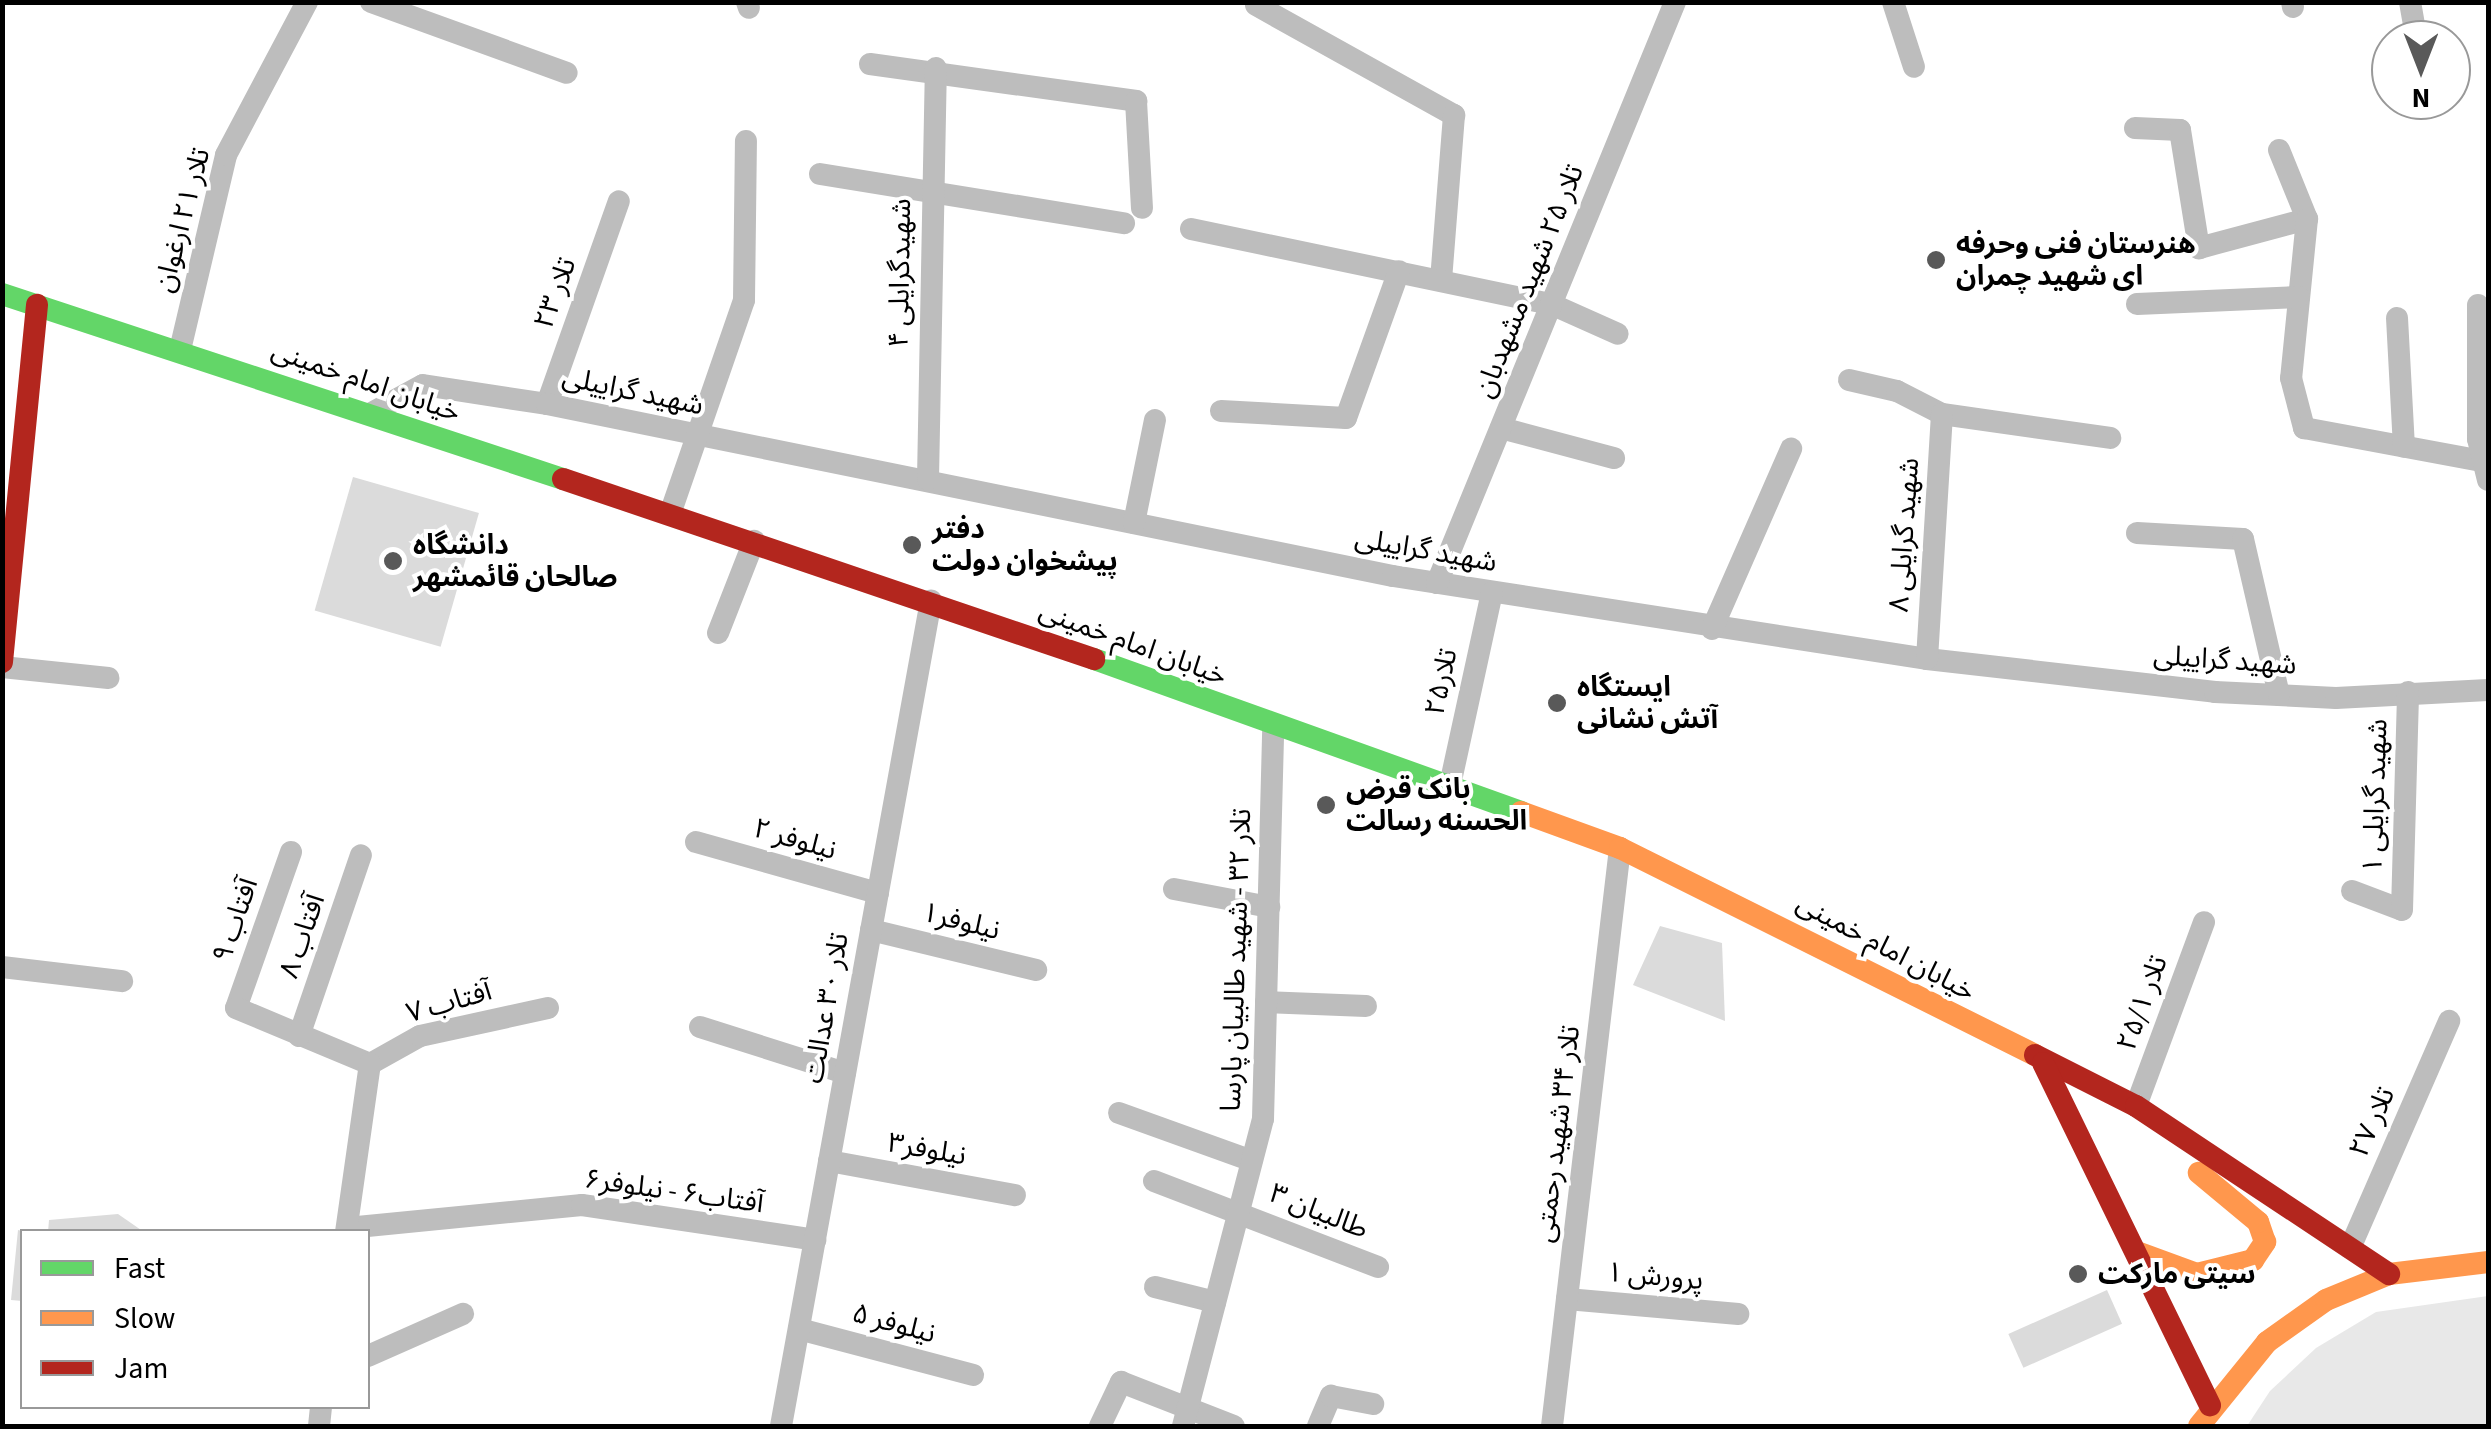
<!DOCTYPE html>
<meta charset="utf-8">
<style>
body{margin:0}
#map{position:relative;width:2491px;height:1429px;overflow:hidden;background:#fff;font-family:"Source Sans 3","Noto Sans Arabic",sans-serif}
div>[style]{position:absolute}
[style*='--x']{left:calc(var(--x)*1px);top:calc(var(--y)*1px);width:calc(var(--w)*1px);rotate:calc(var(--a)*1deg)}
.green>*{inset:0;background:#e8e8e8}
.building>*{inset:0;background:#dbdbdb;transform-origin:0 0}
.street>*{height:22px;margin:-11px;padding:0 11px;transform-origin:11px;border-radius:11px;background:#bdbdbd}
.fast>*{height:22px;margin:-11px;padding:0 11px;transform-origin:11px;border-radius:11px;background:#63d668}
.slow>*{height:22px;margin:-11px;padding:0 11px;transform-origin:11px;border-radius:11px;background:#ff974d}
.jam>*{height:22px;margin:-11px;padding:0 11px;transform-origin:11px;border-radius:11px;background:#b3261e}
.dots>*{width:28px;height:28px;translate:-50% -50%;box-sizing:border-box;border:5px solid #fff;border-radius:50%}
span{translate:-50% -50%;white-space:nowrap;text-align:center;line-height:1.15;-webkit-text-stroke:8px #fff;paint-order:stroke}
.street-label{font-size:28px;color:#000}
.poi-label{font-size:28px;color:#000;font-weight:700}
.left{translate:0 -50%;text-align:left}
.frame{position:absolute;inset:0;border:5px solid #000;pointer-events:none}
.legend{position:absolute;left:20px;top:1229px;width:350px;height:180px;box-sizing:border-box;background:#fff;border:2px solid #999;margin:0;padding:12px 18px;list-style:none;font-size:30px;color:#000}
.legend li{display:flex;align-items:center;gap:20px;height:50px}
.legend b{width:50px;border:2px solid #999}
.north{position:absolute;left:2371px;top:20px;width:100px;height:100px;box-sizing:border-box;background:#fff;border:2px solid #999;border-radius:50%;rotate:180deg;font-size:28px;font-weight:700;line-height:40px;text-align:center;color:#000}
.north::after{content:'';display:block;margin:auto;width:35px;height:45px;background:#595959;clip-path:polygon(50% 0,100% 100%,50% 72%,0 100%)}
</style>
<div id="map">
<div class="green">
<i style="clip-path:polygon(2488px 1296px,2488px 1426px,2247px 1426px,2270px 1391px,2316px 1348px,2376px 1312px)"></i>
</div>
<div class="building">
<i style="left:353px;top:477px;width:131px;height:139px;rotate:16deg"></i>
<i style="clip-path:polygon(1660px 926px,1722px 943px,1725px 1021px,1633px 985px)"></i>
<i style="clip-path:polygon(118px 1214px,144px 1232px,48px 1232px,49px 1220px)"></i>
<i style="clip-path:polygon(18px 1230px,22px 1231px,22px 1301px,11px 1300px)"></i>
<i style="left:2107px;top:1290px;width:37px;height:108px;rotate:66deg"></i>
</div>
<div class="street">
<i style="--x:371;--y:2;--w:208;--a:19.9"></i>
<i style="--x:747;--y:2;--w:6;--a:72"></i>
<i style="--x:1893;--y:2;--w:68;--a:72.1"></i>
<i style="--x:2292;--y:2;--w:5;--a:79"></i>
<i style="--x:2410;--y:2;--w:39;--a:80"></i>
<i style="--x:1256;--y:5;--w:227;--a:29.1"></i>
<i style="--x:1454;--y:115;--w:166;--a:94.5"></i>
<i style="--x:870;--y:64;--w:269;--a:7.9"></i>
<i style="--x:1136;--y:101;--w:107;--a:86.8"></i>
<i style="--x:2135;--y:128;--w:45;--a:2.5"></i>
<i style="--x:2180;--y:130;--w:120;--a:80.9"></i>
<i style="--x:2199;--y:248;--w:112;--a:-15"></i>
<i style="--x:2279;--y:150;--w:74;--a:67.9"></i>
<i style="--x:2307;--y:219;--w:160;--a:95.7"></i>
<i style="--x:2291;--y:378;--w:52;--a:75.4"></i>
<i style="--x:2304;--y:428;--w:187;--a:10.5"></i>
<i style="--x:820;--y:174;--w:308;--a:9.2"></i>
<i style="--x:1191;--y:229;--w:368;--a:11.8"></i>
<i style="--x:1551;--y:304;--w:73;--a:24.1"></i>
<i style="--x:2137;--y:304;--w:162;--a:-2.5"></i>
<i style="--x:2478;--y:305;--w:134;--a:90"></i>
<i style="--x:2478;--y:439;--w:42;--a:76.3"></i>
<i style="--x:2397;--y:318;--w:129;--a:86.9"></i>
<i style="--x:180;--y:350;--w:200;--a:-76.7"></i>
<i style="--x:226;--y:155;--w:173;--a:-62.1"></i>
<i style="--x:1849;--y:380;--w:49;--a:12.9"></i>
<i style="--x:1897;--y:391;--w:51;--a:27.1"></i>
<i style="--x:1942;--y:414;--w:170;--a:8.1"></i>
<i style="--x:547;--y:404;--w:215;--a:-70.5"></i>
<i style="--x:1221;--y:411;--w:125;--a:3.2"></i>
<i style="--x:1346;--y:418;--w:156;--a:-70.2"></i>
<i style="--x:370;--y:414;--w:60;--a:-28.7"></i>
<i style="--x:423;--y:385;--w:125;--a:8.7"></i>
<i style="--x:547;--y:404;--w:863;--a:11.49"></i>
<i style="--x:1393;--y:576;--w:540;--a:8.83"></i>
<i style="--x:1927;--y:659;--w:290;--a:6.5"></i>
<i style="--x:2215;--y:692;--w:121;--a:2.8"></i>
<i style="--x:2336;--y:698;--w:152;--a:-3"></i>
<i style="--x:1501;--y:428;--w:117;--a:14.9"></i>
<i style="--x:928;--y:479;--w:411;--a:-88.9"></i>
<i style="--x:670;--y:514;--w:226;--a:-70.9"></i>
<i style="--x:744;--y:300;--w:159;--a:-89.3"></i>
<i style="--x:1134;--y:523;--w:105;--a:-78.5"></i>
<i style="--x:2137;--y:533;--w:106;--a:3.2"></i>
<i style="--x:2243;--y:539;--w:160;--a:77"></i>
<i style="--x:1437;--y:583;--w:628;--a:-67.72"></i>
<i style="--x:1712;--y:629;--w:197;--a:-66.3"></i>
<i style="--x:718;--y:633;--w:99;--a:-68.6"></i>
<i style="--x:1927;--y:659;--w:245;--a:-86.5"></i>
<i style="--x:2;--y:667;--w:107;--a:5.9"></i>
<i style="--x:1450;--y:785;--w:197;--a:-77.7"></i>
<i style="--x:696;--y:842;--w:189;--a:15.7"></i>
<i style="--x:291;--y:852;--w:165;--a:109.4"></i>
<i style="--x:236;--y:1008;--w:145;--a:22.7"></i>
<i style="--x:1174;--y:889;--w:97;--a:10.7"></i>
<i style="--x:2352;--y:891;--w:53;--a:20.8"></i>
<i style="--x:2402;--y:910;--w:218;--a:-88.4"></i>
<i style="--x:871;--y:930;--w:170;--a:13.6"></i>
<i style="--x:2;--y:967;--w:121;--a:6.7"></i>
<i style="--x:1266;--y:1002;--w:100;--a:2.3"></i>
<i style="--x:700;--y:1027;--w:152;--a:17.6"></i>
<i style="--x:299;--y:1036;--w:191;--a:-71.1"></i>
<i style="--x:370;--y:1064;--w:57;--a:-29.2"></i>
<i style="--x:420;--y:1036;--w:131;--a:-12.3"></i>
<i style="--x:2136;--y:1106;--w:196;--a:-69.7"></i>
<i style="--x:1119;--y:1113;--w:141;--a:19.8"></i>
<i style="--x:829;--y:1161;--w:189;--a:10.4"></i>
<i style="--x:1154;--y:1181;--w:240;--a:21"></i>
<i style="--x:347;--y:1228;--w:236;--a:-5.6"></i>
<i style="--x:582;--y:1205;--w:236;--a:8.5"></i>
<i style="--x:346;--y:1232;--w:170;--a:-81.9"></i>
<i style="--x:2350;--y:1248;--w:248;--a:-66.4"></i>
<i style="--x:1155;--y:1287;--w:62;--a:14"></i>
<i style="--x:1567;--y:1299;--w:172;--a:5"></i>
<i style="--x:799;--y:1329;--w:180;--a:14.8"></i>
<i style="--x:368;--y:1356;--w:104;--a:-23.9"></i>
<i style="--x:319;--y:1426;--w:20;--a:-84"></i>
<i style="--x:781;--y:1426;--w:839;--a:-79.7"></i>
<i style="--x:1100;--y:1426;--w:49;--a:-64.5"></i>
<i style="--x:1121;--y:1382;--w:121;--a:21.3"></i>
<i style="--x:1183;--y:1426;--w:317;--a:-75.4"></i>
<i style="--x:1263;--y:1119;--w:395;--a:-88.5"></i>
<i style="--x:1318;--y:1426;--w:33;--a:-67"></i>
<i style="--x:1331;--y:1396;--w:43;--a:10.8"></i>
<i style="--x:1552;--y:1426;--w:582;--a:-83.29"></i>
</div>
<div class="fast">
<i style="--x:2;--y:294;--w:591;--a:18.25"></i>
<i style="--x:1094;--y:659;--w:454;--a:19.7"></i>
</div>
<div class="slow">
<i style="--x:1521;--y:812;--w:105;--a:20"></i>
<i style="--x:1620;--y:848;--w:464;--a:26.5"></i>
<i style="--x:2137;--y:1252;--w:64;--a:20.1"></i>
<i style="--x:2197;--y:1274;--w:58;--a:-14"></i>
<i style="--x:2253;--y:1260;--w:22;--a:-56"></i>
<i style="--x:2265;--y:1242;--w:21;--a:-109"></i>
<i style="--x:2258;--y:1222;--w:77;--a:-140.3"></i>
<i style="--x:2199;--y:1426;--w:108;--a:-51"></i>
<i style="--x:2267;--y:1342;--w:72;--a:-35.4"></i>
<i style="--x:2326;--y:1300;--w:68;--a:-22.4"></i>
<i style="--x:2389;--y:1274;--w:100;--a:-6.9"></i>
</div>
<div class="jam">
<i style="--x:563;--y:479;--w:561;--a:18.73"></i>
<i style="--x:2;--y:662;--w:359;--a:-84.4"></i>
<i style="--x:2035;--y:1055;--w:113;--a:26.8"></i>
<i style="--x:2136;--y:1106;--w:304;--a:33.6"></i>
<i style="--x:2043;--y:1063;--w:381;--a:64"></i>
</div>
<div class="dots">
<i style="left:1936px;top:260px;background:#595959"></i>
<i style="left:912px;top:545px;background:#595959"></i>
<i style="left:393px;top:561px;background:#595959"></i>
<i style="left:1557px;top:703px;background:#595959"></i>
<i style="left:1326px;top:805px;background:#595959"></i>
<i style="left:2078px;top:1274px;background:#595959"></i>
</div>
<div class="street-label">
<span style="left:182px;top:220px;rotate:-75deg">تلار ۲۱ ارغوان</span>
<span style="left:900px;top:273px;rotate:-89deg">شهیدگرایلی ۴</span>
<span style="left:1529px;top:281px;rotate:-68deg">تلار ۲۵ شهید مشهدبان</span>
<span style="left:555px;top:293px;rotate:-70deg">تلار ۲۳</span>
<span style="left:366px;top:381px;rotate:19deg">خیابان امام خمینی</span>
<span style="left:633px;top:391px;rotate:12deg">شهید گراییلی</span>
<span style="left:1904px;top:535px;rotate:-86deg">شهید گرایلی ۸</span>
<span style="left:1426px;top:550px;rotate:10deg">شهید گراییلی</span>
<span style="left:1133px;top:643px;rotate:20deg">خیابان امام خمینی</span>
<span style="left:2225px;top:660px;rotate:4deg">شهید گراییلی</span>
<span style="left:1441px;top:682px;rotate:-78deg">تلار۲۵</span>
<span style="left:2375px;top:796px;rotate:-88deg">شهید گرایلی ۱</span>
<span style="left:795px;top:839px;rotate:16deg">نیلوفر ۲</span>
<span style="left:235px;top:920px;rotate:-71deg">آفتاب ۹</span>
<span style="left:961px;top:921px;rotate:14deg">نیلوفر۱</span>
<span style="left:302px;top:936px;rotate:-71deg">آفتاب ۸</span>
<span style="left:1886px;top:947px;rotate:28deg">خیابان امام خمینی</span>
<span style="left:1236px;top:960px;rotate:-88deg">تلار ۳۲ - شهید طالبیان پارسا</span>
<span style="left:449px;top:1002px;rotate:-16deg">آفتاب ۷</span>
<span style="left:2142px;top:1003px;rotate:-70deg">تلار ۲۵/۱</span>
<span style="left:826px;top:1008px;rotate:-80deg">تلار ۳۰ عدالت</span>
<span style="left:2372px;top:1122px;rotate:-66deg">تلار ۲۷</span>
<span style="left:1557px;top:1134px;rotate:-83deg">تلار ۳۴ شهید رحمتی</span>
<span style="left:927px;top:1149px;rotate:10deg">نیلوفر۳</span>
<span style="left:674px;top:1191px;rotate:8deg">آفتاب۶ - نیلوفر۶</span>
<span style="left:1319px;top:1211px;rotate:22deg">طالبیان ۳</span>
<span style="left:1655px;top:1276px;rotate:5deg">پرورش ۱</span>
<span style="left:894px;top:1323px;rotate:15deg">نیلوفر ۵</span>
</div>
<div class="poi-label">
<span class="left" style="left:1956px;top:260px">هنرستان فنی وحرفه<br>ای شهید چمران</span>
<span class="left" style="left:932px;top:545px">دفتر<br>پیشخوان دولت</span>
<span class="left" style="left:413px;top:561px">دانشگاه<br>صالحان قائمشهر</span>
<span class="left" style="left:1577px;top:703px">ایستگاه<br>آتش نشانی</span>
<span class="left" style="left:1346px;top:805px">بانک قرض<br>الحسنه رسالت</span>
<span class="left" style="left:2098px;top:1274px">سیتی مارکت</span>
</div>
<div class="frame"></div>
<ul class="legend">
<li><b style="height:12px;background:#63d668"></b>Fast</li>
<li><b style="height:12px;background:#ff974d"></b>Slow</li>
<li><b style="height:12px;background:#b3261e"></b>Jam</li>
</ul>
<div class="north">N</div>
</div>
